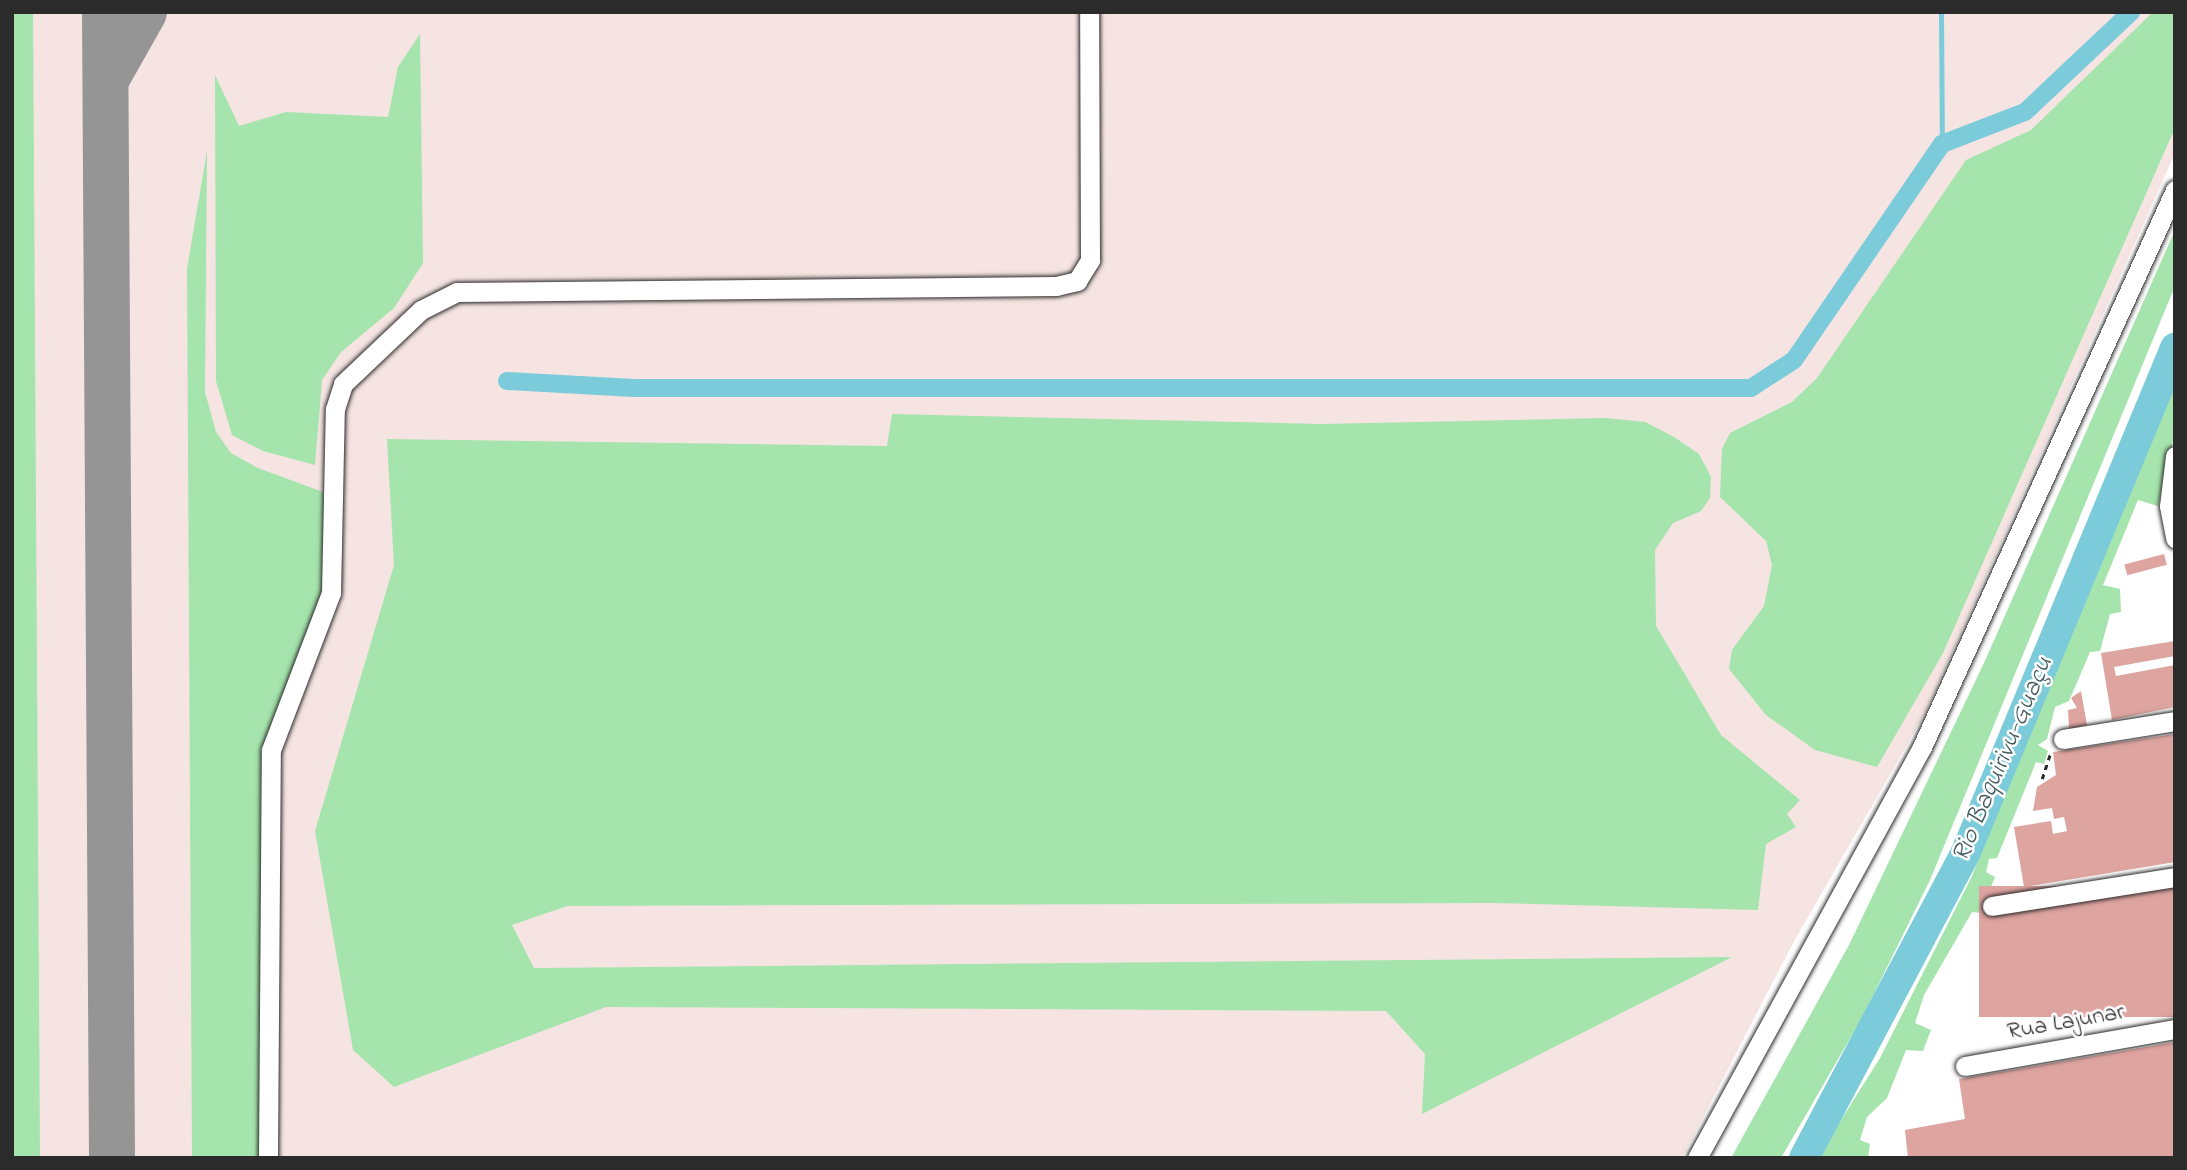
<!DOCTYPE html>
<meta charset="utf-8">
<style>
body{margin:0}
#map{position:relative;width:2187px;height:1170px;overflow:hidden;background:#fff;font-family:"Indie Flower",sans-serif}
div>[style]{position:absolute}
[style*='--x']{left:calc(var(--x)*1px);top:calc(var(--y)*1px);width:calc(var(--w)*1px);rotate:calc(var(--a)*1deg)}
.built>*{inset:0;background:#f5e4e2}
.green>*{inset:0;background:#a5e4ac}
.stream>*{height:5px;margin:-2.5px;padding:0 2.5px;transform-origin:2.5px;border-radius:2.5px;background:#7ccbda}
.canal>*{height:18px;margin:-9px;padding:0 9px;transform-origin:9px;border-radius:9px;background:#7ccbda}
.river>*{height:30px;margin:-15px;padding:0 15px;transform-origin:15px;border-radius:15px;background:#7ccbda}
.taxiway>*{height:46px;margin:-23px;padding:0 23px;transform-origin:23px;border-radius:23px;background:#959595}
.building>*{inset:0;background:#dea4a0;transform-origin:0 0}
.path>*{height:2.5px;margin-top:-1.25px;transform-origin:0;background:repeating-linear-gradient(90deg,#2b2b2b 0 5px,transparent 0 10px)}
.roads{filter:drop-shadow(0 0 2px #2b2b2b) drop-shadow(0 0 2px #2b2b2b)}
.minor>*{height:19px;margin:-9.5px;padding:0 9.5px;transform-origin:9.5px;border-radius:9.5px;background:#fff}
span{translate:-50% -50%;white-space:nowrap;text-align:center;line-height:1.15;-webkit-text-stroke:5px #fff;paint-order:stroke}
.street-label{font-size:24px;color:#2b2b2b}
.water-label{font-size:26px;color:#435b60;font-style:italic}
.frame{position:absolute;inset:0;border:14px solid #2b2b2b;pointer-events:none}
</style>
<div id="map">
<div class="built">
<i style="clip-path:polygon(12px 12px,2175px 12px,2175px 153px,1924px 715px,1792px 945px,1682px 1158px,12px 1158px)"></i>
</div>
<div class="green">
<i style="clip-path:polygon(12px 12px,33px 12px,40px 1158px,12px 1158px)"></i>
<i style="clip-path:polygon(2153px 12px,2175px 12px,2175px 128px,1943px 653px,1877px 767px,1815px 750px,1766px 715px,1729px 669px,1732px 650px,1764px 606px,1772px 565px,1766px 541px,1720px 497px,1722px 449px,1730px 433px,1792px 402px,1817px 378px,1966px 160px,2031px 130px)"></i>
<i style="clip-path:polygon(420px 34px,423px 263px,394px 308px,341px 352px,322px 380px,315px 465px,263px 451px,232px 435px,216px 381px,215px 75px,239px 126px,286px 112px,388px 117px,398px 67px)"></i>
<i style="clip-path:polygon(207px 151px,205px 392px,216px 432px,231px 453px,258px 468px,323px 492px,328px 577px,264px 753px,263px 1158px,192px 1158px,187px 269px)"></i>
<i style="clip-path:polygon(2175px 230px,2175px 286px,1930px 880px,1863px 1016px,1781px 1158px,1731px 1158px,1849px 945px,1984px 663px)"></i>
<i style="clip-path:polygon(2175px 379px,2175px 432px,2158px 506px,2138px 500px,2103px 585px,2120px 589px,2121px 612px,2110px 614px,2100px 651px,2090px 652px,2069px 701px,2055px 707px,2047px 739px,2038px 745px,2048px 751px,2044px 764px,2036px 762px,1997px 858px,1989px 859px,1986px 872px,1995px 877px,1980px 913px,1972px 912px,1924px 995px,1915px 1023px,1931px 1030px,1923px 1051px,1906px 1050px,1887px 1098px,1867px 1117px,1860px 1140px,1870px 1144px,1868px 1158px,1817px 1158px,1880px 1058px,1971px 878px)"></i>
<i style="clip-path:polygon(892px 414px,1321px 424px,1606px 418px,1645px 422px,1674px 437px,1699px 454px,1711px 477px,1710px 498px,1701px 511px,1673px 523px,1655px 550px,1656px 626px,1721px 735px,1800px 800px,1787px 814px,1796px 827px,1766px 844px,1758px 910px,1493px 903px,567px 906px,512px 925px,534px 968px,1732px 957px,1422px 1114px,1425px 1054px,1386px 1011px,606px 1007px,394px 1087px,353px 1050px,315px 831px,394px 565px,387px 439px,887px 446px)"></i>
</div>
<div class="stream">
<i style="--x:1941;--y:12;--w:132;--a:89.6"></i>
</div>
<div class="canal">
<i style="--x:507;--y:381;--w:127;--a:3.2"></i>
<i style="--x:634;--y:388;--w:1117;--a:0"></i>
<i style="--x:1751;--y:388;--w:51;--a:-33.1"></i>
<i style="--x:1794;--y:360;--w:262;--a:-55.6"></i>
<i style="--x:1942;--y:144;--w:89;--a:-21.1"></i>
<i style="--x:2025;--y:112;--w:146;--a:-43.3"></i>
</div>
<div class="river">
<i style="--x:1804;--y:1158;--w:346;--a:-62.1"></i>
<i style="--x:1966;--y:852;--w:546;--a:-67.48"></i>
</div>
<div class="taxiway">
<i style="--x:105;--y:12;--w:1146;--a:89.65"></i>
<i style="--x:108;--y:76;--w:73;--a:-60.6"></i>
</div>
<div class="building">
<i style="left:2164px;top:554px;width:11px;height:41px;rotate:75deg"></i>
<i style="clip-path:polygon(2175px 641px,2175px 656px,2114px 667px,2116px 676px,2175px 665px,2175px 707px,2112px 720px,2101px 653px)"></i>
<i style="clip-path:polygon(2081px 691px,2087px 725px,2069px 729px,2068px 710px,2077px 708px,2071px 698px)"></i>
<i style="clip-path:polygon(2175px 734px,2175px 862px,2024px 887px,2014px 827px,2051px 821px,2053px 834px,2067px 831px,2064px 817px,2054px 819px,2052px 808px,2033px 811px,2037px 787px,2056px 775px,2053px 752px)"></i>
<i style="left:2175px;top:886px;width:131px;height:196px;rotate:90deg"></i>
<i style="clip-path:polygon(2175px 1042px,2175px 1158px,1908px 1158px,1905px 1130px,1965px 1119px,1959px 1079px)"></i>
</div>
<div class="path">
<i style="--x:2042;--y:779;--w:28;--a:-72"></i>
</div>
<div class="roads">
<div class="minor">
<i style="--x:2175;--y:456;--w:50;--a:96.8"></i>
<i style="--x:2169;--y:506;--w:33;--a:79"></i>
<i style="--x:2063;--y:739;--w:113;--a:-9.1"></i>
<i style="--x:1992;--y:906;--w:185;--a:-9"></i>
<i style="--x:1965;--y:1066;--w:213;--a:-10"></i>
<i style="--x:268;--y:1158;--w:408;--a:-89.6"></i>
<i style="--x:271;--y:750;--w:168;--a:-69.1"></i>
<i style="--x:331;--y:593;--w:184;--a:-88.8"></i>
<i style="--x:335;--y:409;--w:26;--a:-72"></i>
<i style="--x:343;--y:384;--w:108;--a:-43.5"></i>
<i style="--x:421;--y:310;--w:40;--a:-26.6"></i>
<i style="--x:457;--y:292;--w:599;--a:-0.57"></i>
<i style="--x:1056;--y:286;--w:22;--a:-13"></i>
<i style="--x:1077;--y:281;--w:25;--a:-58"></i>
<i style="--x:1090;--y:260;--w:248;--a:-90.2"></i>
<i style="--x:1697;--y:1158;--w:469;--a:-61.3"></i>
<i style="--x:1922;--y:747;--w:612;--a:-65.57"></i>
</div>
</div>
<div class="street-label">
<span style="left:2066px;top:1023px;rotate:-10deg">Rua Lajunar</span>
</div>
<div class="water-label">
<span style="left:2004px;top:760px;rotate:-67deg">Rio Baquirivu-Guaçu</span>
</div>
<div class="frame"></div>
</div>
